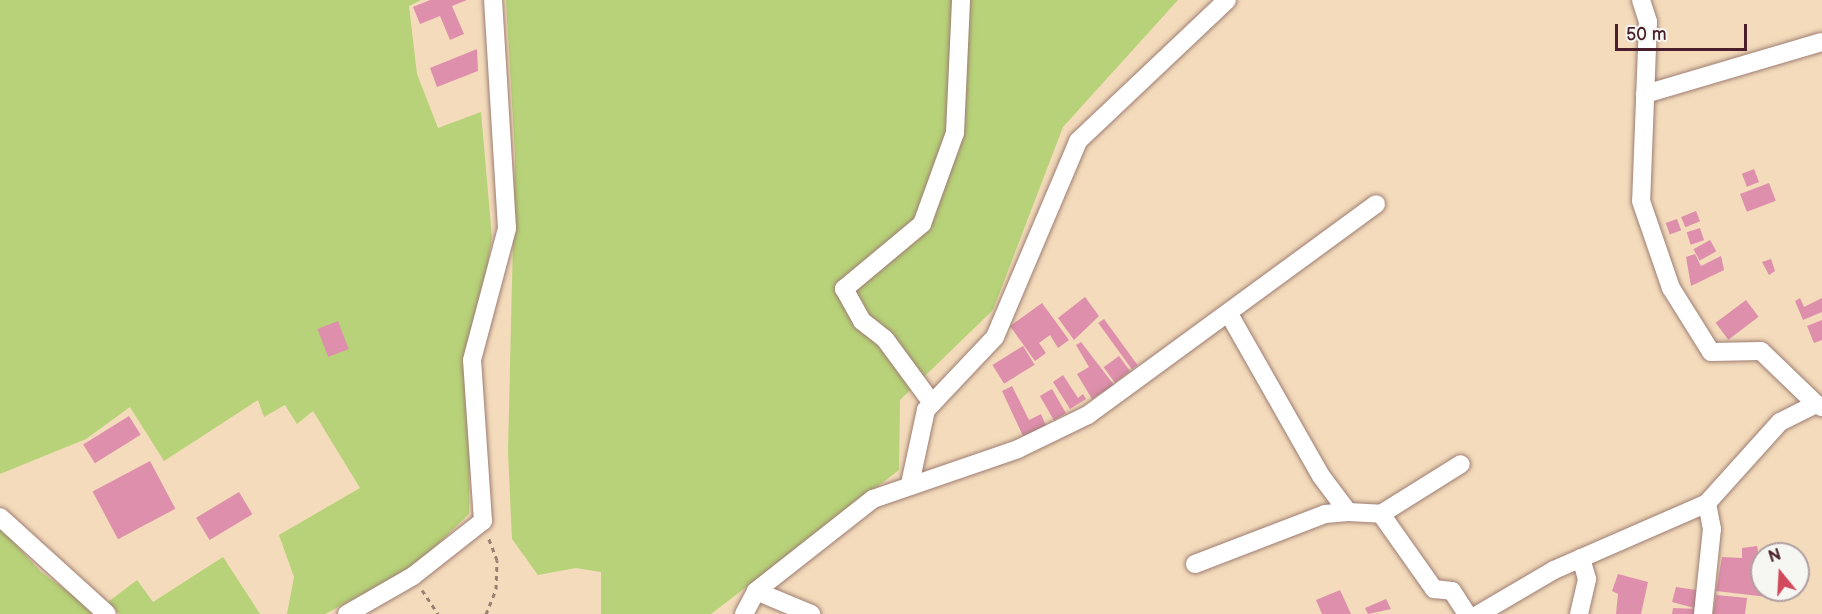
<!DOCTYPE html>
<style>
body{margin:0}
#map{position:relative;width:1822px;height:614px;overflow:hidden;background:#f3dbbb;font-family:"Balsamiq Sans",sans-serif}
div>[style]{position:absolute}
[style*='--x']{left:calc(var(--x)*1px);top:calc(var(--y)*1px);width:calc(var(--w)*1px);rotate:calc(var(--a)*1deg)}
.green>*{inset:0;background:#b7d278}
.building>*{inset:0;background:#de8fac;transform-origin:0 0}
.path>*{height:3px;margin-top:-1.5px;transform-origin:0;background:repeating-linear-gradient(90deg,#9e7d73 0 4.5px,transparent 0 9px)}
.roads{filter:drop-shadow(0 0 2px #9e7d73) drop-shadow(0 0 2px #9e7d73)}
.minor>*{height:18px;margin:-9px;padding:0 9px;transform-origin:9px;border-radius:9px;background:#fff}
span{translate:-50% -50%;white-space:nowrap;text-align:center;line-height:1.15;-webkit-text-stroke:6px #f6f6f2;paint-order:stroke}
.north{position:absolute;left:1750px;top:542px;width:60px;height:60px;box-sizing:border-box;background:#f6f6f2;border:2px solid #b1a0a2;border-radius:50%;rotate:342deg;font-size:16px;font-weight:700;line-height:24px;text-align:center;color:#4a1f2b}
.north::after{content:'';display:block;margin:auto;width:21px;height:27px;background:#d1495b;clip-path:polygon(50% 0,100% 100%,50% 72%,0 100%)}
.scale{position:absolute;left:1615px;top:24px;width:132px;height:27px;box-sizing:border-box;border:3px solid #4a1f2b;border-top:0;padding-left:8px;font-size:18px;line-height:21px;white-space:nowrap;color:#4a1f2b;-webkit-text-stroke:4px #f6f6f2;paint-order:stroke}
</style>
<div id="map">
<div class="green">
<i style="clip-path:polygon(0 0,421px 0,409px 6px,417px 74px,438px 128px,481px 112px,492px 238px,471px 364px,469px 514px,414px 567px,325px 614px,287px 614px,294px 577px,279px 535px,360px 488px,313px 411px,297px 424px,285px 405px,264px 417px,258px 400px,164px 461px,130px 407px,86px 439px,0 474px)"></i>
<i style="clip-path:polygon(506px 0,1178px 0,1063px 127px,993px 310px,900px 400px,899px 470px,711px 614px,601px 614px,601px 572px,576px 568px,538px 575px,512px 539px,508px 452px,515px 155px)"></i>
<i style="clip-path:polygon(0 527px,41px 572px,99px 614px,0 614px)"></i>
<i style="clip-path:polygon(223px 557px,260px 614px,119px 614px,108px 602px,137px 580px,153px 602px)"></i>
</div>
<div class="building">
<i style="clip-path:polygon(430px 0,467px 0,452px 6px,464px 34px,450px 40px,440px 16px,420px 24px,413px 7px)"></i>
<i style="clip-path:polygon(477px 49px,478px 71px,437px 87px,430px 68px)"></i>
<i style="left:1754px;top:169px;width:14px;height:13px;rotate:69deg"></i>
<i style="left:1769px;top:183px;width:19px;height:31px;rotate:69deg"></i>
<i style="left:1696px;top:211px;width:11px;height:16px;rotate:68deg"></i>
<i style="left:1677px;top:219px;width:12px;height:12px;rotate:70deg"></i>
<i style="left:1700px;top:228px;width:13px;height:14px;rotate:72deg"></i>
<i style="left:1710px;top:240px;width:13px;height:19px;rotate:61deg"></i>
<i style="clip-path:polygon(1695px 254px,1701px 266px,1721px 256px,1724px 270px,1691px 286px,1686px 257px)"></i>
<i style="clip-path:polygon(1771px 259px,1775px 271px,1769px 275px,1762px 262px)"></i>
<i style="clip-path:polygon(1085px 297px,1099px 316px,1074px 340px,1058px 318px)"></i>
<i style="clip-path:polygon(1800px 298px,1804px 307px,1822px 298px,1822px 312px,1803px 320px,1795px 301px)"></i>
<i style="left:1746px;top:300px;width:21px;height:38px;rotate:53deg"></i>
<i style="clip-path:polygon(1042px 303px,1069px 340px,1058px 348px,1050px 335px,1039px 343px,1046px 353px,1035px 361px,1010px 326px)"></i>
<i style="left:1104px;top:319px;width:57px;height:7px;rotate:54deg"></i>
<i style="clip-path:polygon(1822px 320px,1822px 340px,1814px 343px,1807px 326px)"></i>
<i style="left:338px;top:321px;width:30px;height:22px;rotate:69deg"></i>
<i style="clip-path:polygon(1081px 342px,1114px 385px,1092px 399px,1077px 374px,1089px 367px,1076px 345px)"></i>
<i style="left:1023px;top:346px;width:22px;height:36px;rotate:58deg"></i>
<i style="left:1119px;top:356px;width:19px;height:19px;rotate:54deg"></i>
<i style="clip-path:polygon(1063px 375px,1078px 398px,1083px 394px,1086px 399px,1070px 409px,1053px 382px)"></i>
<i style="clip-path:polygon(1012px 386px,1029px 420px,1041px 414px,1046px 426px,1023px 436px,1002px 391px)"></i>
<i style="left:1052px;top:389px;width:28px;height:14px;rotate:60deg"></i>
<i style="left:129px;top:416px;width:22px;height:54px;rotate:58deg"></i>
<i style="left:150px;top:461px;width:54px;height:65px;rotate:62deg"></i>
<i style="left:239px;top:492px;width:26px;height:50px;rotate:59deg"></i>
<i style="clip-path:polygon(1757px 546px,1767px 597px,1716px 591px,1722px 557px,1742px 558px,1742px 548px)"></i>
<i style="clip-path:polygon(1618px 574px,1648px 582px,1641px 614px,1616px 614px,1618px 594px,1612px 591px)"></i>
<i style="clip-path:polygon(1676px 587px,1703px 591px,1698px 614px,1672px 614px,1673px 608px,1698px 609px,1672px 602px)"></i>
<i style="clip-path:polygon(1340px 590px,1351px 614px,1322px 614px,1316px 600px)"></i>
<i style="clip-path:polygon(1716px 595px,1747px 598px,1745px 614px,1713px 614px)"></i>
<i style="clip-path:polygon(1386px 599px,1391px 609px,1368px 614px,1365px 608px)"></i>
</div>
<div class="path">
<i style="--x:422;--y:590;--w:29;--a:56"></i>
<i style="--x:486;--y:614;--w:27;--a:-68"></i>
<i style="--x:496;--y:589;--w:29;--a:-88"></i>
<i style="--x:497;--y:560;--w:25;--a:-111"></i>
</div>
<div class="roads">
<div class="minor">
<i style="--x:1641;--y:0;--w:23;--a:72"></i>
<i style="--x:1648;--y:22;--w:179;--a:92.2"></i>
<i style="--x:1641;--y:201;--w:92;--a:71"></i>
<i style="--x:1671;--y:288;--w:75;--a:58"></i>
<i style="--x:1711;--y:352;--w:50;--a:-1.1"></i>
<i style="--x:1761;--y:351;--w:76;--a:43.9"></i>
<i style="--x:1645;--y:94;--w:184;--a:-16.4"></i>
<i style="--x:1229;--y:314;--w:186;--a:60.4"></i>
<i style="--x:1321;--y:476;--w:45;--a:53.1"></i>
<i style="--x:1348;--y:512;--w:33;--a:3"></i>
<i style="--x:1381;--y:514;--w:92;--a:54.8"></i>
<i style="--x:1434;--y:589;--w:18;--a:6"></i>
<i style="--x:1452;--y:591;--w:27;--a:57"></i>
<i style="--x:932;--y:403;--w:79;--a:-126.3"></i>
<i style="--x:885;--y:339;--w:29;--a:-142"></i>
<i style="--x:862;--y:321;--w:37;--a:-119"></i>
<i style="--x:844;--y:289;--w:102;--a:-39.8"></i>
<i style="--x:922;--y:224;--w:97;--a:-70.1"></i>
<i style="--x:955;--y:133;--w:133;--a:-87.4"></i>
<i style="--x:910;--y:484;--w:76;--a:-77.8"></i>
<i style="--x:926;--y:410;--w:100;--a:-46.6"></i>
<i style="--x:995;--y:337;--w:213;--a:-67"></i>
<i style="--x:1078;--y:141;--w:205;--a:-43.4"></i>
<i style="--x:1381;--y:514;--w:94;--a:-32"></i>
<i style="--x:0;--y:517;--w:144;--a:42.2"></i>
<i style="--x:1195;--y:564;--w:139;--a:-21"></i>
<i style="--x:1325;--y:514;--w:23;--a:-5"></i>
<i style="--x:756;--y:591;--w:60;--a:22.7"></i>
<i style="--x:347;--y:614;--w:76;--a:-29.9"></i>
<i style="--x:413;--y:576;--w:89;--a:-38.2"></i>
<i style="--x:483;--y:521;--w:161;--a:-93.9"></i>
<i style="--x:472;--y:360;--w:137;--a:-75.1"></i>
<i style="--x:507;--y:228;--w:228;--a:-93.5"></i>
<i style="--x:744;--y:614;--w:26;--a:-62"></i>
<i style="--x:756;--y:591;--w:149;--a:-38.2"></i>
<i style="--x:873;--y:499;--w:153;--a:-19"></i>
<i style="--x:1018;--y:449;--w:78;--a:-25.9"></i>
<i style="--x:1088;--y:415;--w:357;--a:-36.2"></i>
<i style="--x:1479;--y:614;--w:87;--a:-30.4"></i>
<i style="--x:1554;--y:570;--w:167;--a:-23.6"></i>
<i style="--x:1707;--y:503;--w:109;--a:-48"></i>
<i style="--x:1780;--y:422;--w:40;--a:-26.6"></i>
<i style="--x:1816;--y:404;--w:7;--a:27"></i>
<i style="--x:1579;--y:614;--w:36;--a:-77"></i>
<i style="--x:1587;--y:579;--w:22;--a:-106"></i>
<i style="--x:1703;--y:614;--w:85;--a:-84"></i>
<i style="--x:1712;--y:529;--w:26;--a:-101"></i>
</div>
</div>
<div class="north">N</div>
<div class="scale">50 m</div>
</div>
